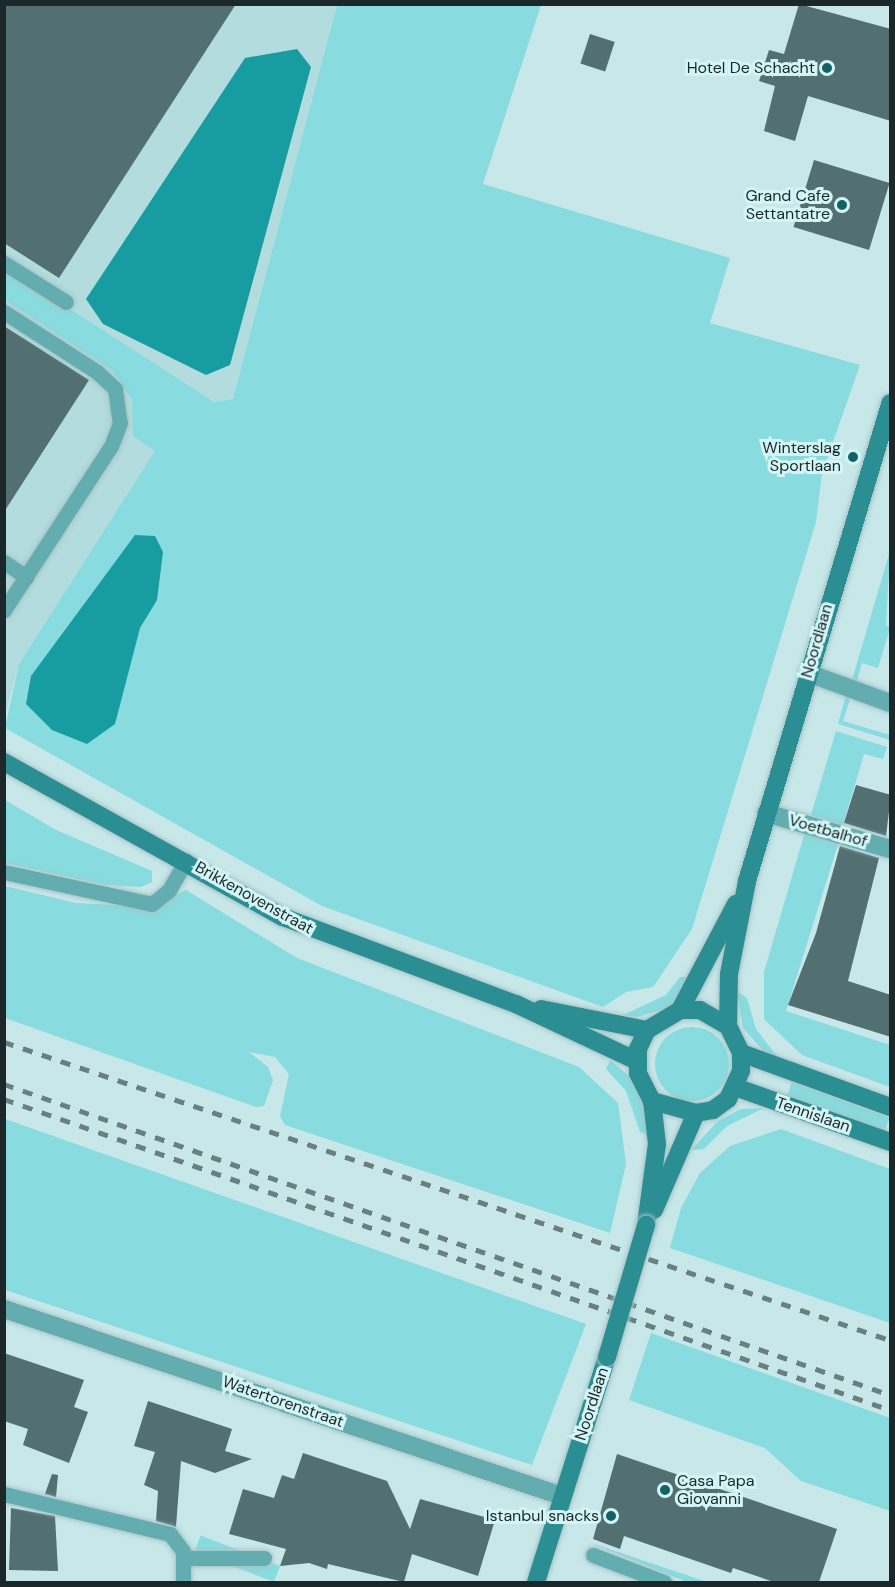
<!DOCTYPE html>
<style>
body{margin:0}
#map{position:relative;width:895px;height:1587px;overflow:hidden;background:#c7e7e9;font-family:"DM Sans",sans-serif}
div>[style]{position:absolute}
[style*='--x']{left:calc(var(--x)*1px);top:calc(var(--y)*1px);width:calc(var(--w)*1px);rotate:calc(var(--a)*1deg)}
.built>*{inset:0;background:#b3dcde}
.green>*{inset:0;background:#88dbde;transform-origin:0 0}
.round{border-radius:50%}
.water>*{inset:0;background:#179ca2}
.building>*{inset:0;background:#526f71;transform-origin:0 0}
.roads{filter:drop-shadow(0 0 2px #a8c4c6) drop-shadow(0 0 2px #a8c4c6)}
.lane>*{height:15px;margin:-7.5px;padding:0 7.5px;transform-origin:7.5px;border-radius:7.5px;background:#63adb0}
.street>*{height:18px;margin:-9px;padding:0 9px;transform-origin:9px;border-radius:9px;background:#63adb0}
.secondary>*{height:18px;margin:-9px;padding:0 9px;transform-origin:9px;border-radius:9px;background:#2a8e93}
.rail>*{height:4.5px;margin-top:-2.25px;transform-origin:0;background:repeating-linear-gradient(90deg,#697f80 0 10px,transparent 0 20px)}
.bridges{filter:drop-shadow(0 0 2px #a8c4c6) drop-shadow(0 0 2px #a8c4c6)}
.secondary-bridge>*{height:18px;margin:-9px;padding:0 9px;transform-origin:9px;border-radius:9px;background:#2a8e93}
.dots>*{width:16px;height:16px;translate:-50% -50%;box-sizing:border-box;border:3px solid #d4f5f6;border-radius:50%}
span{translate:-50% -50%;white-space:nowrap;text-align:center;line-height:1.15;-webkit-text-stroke:6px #d4f5f6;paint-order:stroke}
.poi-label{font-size:16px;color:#1b2728}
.right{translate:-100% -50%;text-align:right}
.left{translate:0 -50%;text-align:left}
.street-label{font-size:16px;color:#1b2728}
.frame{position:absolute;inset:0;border:6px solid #1b2728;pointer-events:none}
</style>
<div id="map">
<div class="built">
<i style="clip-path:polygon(5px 5px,337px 5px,233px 399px,167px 409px,174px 445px,155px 452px,19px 664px,5px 716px)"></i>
</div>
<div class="green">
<i style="clip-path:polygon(337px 5px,541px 5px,483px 184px,730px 258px,710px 323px,860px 365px,822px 473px,816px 522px,692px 929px,653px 987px,626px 992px,603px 1007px,322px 906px,5px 728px,19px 664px,155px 451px,133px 436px,132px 400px,112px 370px,5px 300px,5px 267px,214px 402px,233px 399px)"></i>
<i style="clip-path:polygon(890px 551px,886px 625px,890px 628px,878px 668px,862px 663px,857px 681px,852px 680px)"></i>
<i style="clip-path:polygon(847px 691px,852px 693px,843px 721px,890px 735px,890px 740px,838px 724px)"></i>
<i style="clip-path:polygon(836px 731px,887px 747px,883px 759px,864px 754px,843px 825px,811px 815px)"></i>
<i style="clip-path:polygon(5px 800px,56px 830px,152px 871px,152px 882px,141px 887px,106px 885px,5px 863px)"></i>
<i style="clip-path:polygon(805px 832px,839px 841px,786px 1011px,890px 1045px,890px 1087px,802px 1055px,764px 1019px,764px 972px)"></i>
<i style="clip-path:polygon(5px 886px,76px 903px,149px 907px,186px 890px,297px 958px,579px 1067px,618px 1103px,626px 1164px,610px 1233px,285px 1125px,280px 1116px,289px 1074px,275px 1057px,249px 1052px,268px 1067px,273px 1080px,264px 1106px,256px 1107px,5px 1018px)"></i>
<i style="clip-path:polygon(680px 977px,688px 977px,676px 1001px,665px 1009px,637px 1017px,623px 1015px,666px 995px)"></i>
<i style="clip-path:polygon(737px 991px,747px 998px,756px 1029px,779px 1059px,767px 1055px,743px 1028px)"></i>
<i class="round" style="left:655px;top:1027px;width:74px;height:74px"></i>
<i style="clip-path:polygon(610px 1060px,628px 1075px,645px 1105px,649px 1135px,640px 1132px,626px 1091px,606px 1069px)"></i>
<i style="left:792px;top:1082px;width:104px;height:17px;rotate:20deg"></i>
<i style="clip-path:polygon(764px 1108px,727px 1126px,704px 1149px,691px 1150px,718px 1121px,741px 1109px)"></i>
<i style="clip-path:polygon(5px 1119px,586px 1324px,532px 1465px,5px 1290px)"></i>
<i style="clip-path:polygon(781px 1129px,890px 1169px,890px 1323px,670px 1248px,681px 1208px,700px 1173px,730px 1146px)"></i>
<i style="clip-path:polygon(651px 1333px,890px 1418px,890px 1511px,801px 1481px,765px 1448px,629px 1400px)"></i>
<i style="clip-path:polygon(588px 1542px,707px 1582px,687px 1582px)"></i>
<i style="left:280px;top:1566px;width:17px;height:85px;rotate:111deg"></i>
</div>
<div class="water">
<i style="clip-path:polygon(297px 49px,311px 67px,230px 365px,206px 375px,103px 324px,86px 299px,245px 58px)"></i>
<i style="clip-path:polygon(135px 535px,155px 536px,163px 552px,157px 600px,140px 628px,115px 724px,87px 744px,52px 730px,26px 704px,31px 676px)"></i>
</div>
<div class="building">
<i style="clip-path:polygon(4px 4px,236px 4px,59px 278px,4px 243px)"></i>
<i style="clip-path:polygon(799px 4px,891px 29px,891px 121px,808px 96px,795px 141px,764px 131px,775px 86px,759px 81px,769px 50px,784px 54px)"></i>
<i style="left:590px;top:34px;width:26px;height:31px;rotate:18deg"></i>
<i style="left:814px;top:160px;width:79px;height:70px;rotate:17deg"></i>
<i style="clip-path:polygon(4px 326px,89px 380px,4px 512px)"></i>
<i style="clip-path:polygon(856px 785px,891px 795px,886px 836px,844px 823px)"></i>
<i style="clip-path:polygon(840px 846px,879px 858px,848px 981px,891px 995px,891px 1037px,788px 1005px,816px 933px)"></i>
<i style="clip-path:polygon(4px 1353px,84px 1380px,74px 1407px,88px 1412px,69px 1463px,23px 1445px,28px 1429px,4px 1421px)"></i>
<i style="clip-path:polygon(148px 1401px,232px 1429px,225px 1451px,252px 1459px,215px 1473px,181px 1461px,176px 1527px,156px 1521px,158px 1491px,144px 1485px,155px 1452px,134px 1446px)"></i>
<i style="clip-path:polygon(303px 1453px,387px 1481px,410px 1529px,420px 1499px,495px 1520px,478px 1576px,412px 1554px,404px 1582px,328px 1564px,327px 1569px,309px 1563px,280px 1566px,286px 1549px,229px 1534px,243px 1489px,274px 1498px,282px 1475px,294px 1479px)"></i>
<i style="clip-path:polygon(617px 1454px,837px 1529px,819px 1582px,774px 1582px,733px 1568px,731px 1573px,624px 1536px,620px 1549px,593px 1539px)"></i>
<i style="clip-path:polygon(52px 1474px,58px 1475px,56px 1497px,45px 1494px)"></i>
<i style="clip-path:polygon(11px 1508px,55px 1516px,58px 1571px,9px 1570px)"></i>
</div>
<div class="roads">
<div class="lane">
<i style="--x:4;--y:263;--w:73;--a:32.2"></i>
<i style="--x:4;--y:312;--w:111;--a:32.8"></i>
<i style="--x:97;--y:372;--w:25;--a:43"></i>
<i style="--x:115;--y:389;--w:34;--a:82"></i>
<i style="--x:120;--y:423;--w:25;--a:111"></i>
<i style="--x:111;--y:446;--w:196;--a:123.1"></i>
<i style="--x:4;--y:562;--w:27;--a:34"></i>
<i style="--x:4;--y:872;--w:151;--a:12.2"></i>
<i style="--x:152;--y:904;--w:22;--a:-39"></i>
<i style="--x:169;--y:890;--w:34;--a:-60"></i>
<i style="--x:4;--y:1494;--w:171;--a:13.5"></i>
<i style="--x:170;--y:1534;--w:21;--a:53"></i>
<i style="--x:183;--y:1551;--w:31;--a:90"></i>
<i style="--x:593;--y:1555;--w:76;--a:20.8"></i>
<i style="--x:184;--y:1558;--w:80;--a:0"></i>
</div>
<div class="street">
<i style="--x:808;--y:673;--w:87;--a:20.1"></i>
<i style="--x:766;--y:813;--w:129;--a:16.2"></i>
<i style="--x:4;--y:1309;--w:589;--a:18.53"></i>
</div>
<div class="secondary">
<i style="--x:4;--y:762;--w:319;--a:29.1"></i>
<i style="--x:283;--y:917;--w:249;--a:20.5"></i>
<i style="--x:516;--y:1004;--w:134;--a:25.2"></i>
<i style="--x:541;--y:1009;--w:108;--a:11.2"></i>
<i style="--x:680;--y:1010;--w:120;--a:-62.2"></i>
<i style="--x:728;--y:1026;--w:52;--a:-88.9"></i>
<i style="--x:729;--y:974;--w:95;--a:-79"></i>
<i style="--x:747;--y:881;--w:499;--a:-73.3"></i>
<i style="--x:741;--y:1053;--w:158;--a:19.9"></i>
<i style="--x:735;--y:1087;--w:164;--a:19.5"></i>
<i style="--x:654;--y:1210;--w:106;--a:-66.6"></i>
<i style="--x:646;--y:1225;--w:82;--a:-82.3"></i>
<i style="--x:657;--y:1144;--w:43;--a:-96.6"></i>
<i style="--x:652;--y:1101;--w:31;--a:-117"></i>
<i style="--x:638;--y:1073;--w:24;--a:-90"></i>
<i style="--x:638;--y:1049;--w:21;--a:-65"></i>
<i style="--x:647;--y:1030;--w:39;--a:-31"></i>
<i style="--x:680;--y:1010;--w:20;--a:0"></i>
<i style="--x:700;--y:1010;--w:32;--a:30"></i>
<i style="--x:728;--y:1026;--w:30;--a:64"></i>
<i style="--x:741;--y:1053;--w:18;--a:90"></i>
<i style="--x:741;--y:1071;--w:31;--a:115"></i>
<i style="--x:728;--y:1099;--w:19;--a:144"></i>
<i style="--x:713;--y:1110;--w:17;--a:170"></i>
<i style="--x:696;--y:1113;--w:46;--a:-164.7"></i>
<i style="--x:536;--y:1582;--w:236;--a:-72.5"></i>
</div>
</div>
<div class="rail">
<i style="--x:4;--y:1042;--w:935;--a:18.59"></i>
<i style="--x:4;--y:1084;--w:939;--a:19.34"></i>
<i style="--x:4;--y:1099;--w:939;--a:19.34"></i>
</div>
<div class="bridges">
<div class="secondary-bridge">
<i style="--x:607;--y:1357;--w:138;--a:-73.5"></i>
</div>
</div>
<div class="dots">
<i style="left:827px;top:68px;background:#126266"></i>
<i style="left:842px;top:205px;background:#126266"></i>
<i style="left:853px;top:457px;background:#126266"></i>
<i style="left:665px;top:1490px;background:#126266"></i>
<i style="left:611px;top:1516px;background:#126266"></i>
</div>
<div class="poi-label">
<span class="right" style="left:815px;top:68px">Hotel De Schacht</span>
<span class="right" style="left:830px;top:205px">Grand Cafe<br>Settantatre</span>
<span class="right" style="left:841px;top:457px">Winterslag<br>Sportlaan</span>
<span class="left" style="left:677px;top:1490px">Casa Papa<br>Giovanni</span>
<span class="right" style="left:599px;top:1516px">Istanbul snacks</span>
</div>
<div class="street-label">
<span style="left:817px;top:641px;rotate:-74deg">Noordlaan</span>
<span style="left:828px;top:831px;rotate:16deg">Voetbalhof</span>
<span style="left:254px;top:898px;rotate:29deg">Brikkenovenstraat</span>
<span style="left:813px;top:1115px;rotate:19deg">Tennislaan</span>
<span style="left:283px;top:1402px;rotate:19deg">Watertorenstraat</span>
<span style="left:592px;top:1404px;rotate:-72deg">Noordlaan</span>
</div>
<div class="frame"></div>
</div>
